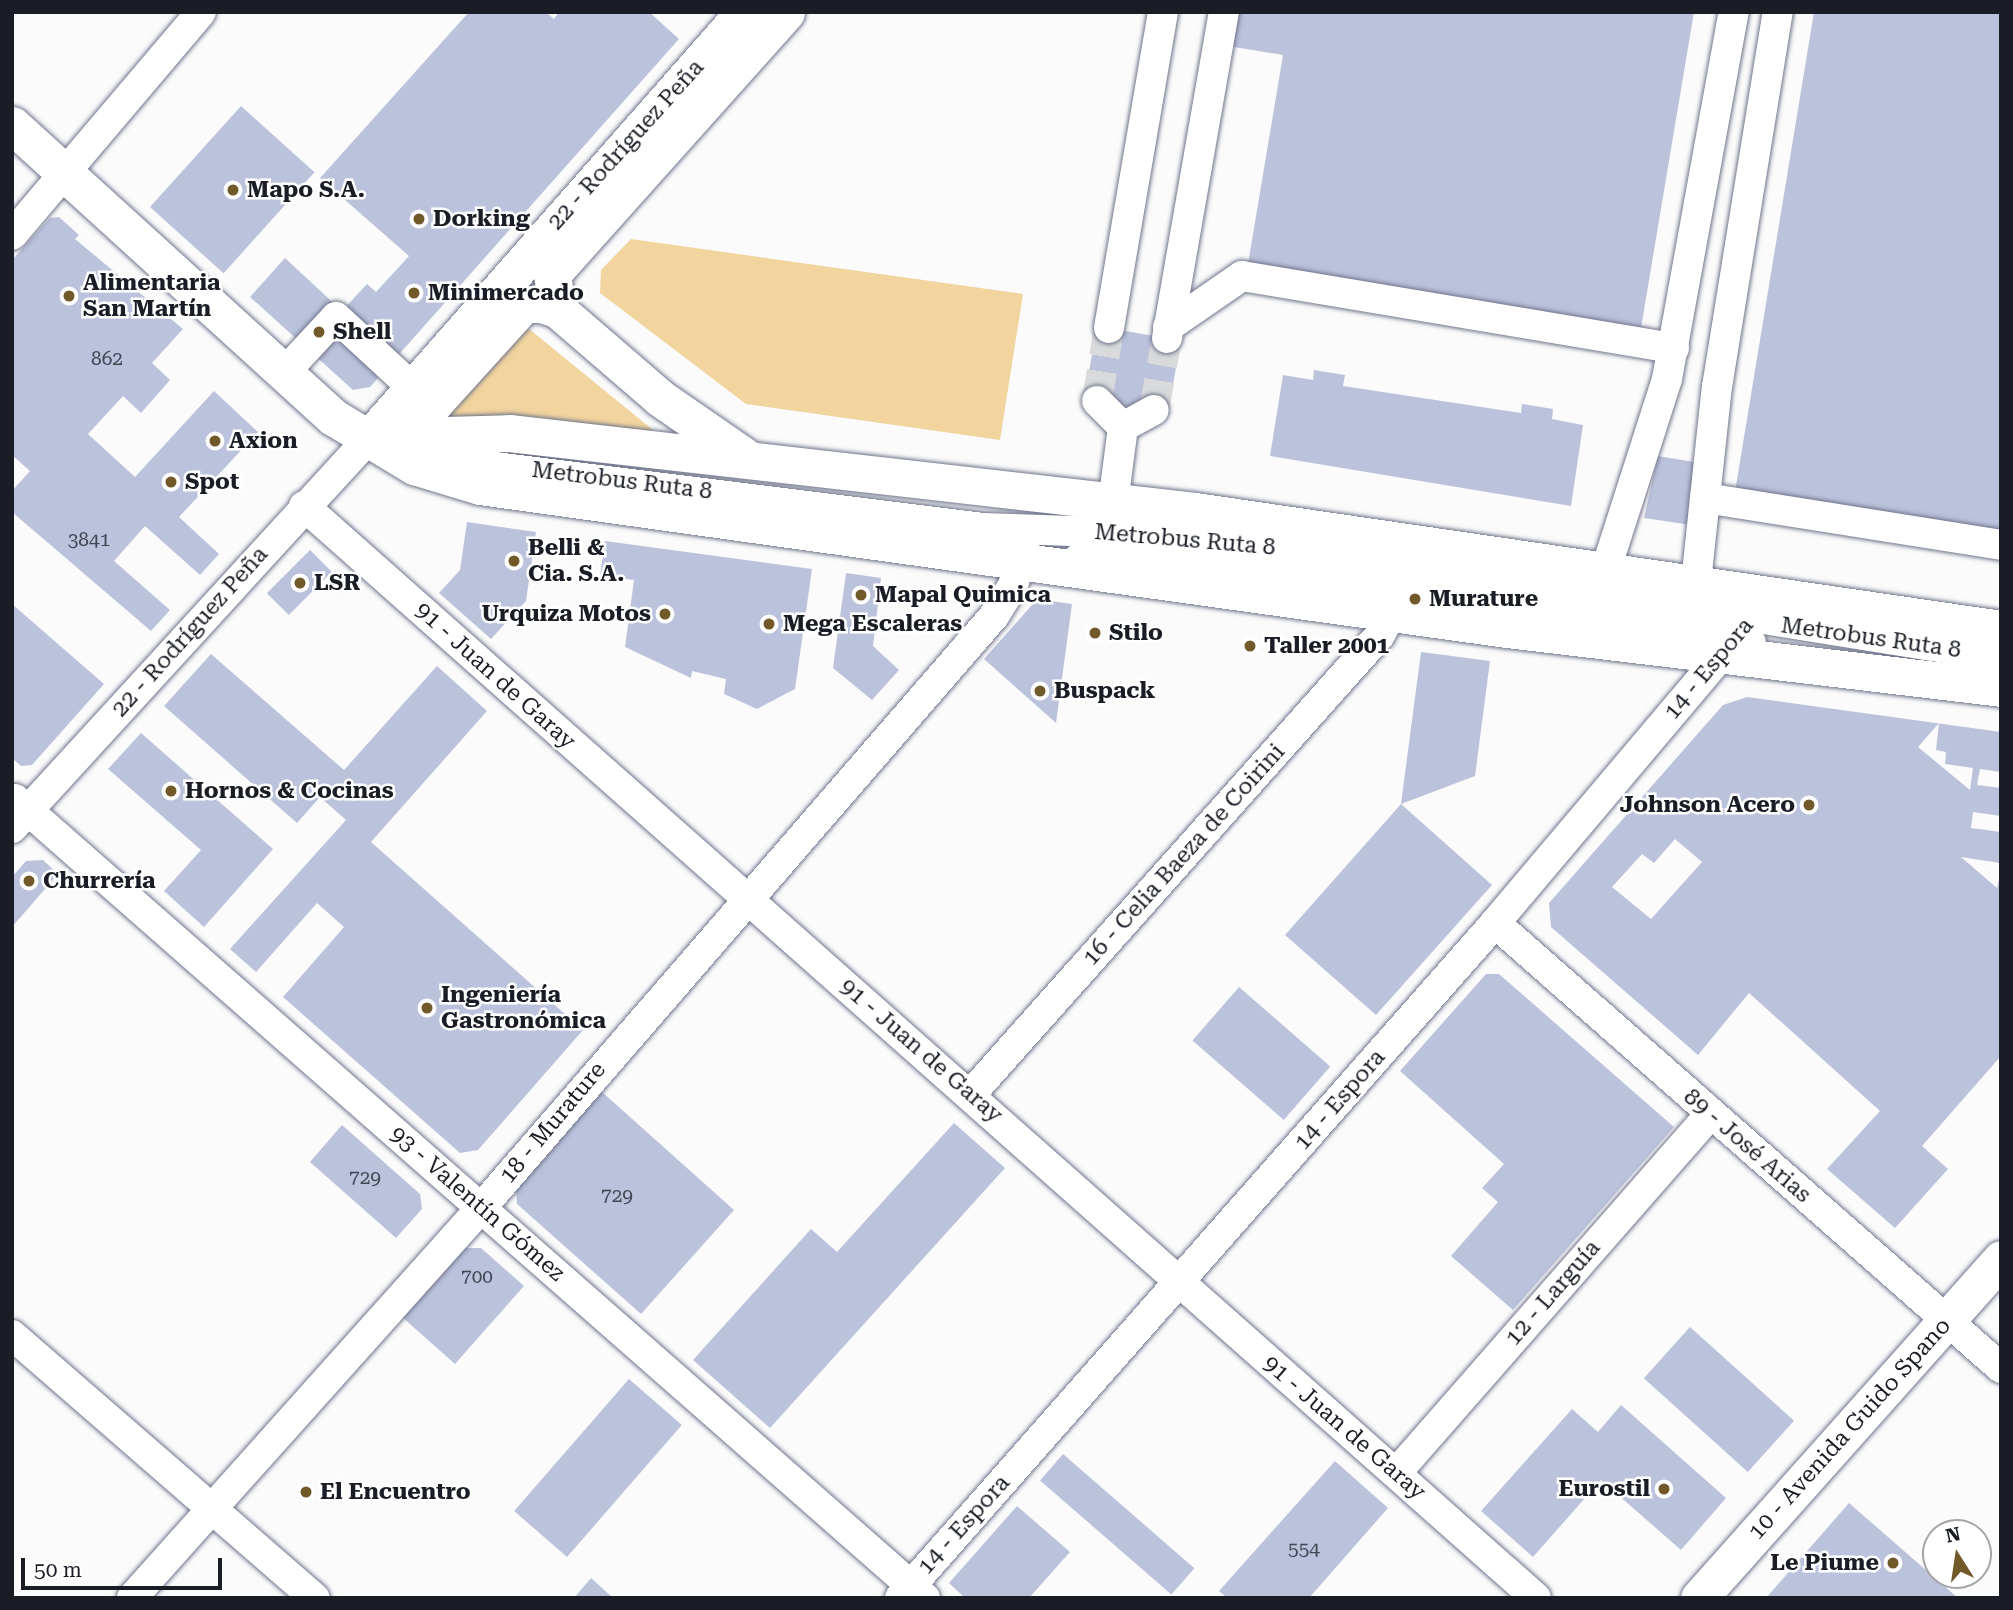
<!DOCTYPE html>
<meta charset="utf-8">
<style>
body{margin:0}
#map{position:relative;width:2013px;height:1610px;overflow:hidden;background:#fbfbfb;font-family:"Roboto Serif",serif}
div>[style]{position:absolute}
[style*='--x']{left:calc(var(--x)*1px);top:calc(var(--y)*1px);width:calc(var(--w)*1px);rotate:calc(var(--a)*1deg)}
.green>*{inset:0;background:#f2d49e}
.building>*{inset:0;background:#bbc2db;transform-origin:0 0}
.minor-tunnel>*{height:30px;margin-top:-15px;transform-origin:0;background:repeating-linear-gradient(90deg,#d9dadb 0 30px,transparent 0 45px)}
.roads{filter:drop-shadow(0 0 2px #6f758c) drop-shadow(0 0 2px #6f758c)}
.minor>*{height:30px;margin:-15px;padding:0 15px;transform-origin:15px;border-radius:15px;background:#fff}
.major>*{height:37px;margin:-18.5px;padding:0 18.5px;transform-origin:18.5px;border-radius:18.5px;background:#fff}
.dots>*{width:19px;height:19px;translate:-50% -50%;box-sizing:border-box;border:4px solid #fff;border-radius:50%}
span{translate:-50% -50%;white-space:nowrap;text-align:center;line-height:1.15;-webkit-text-stroke:5px #fff;paint-order:stroke}
.number-label{font-size:19px;color:#424653}
.number-label span{-webkit-text-stroke-width:0}
.street-label{font-size:23px;color:#1a1d26}
.poi-label{font-size:23px;color:#1a1d26;font-weight:700}
.left{translate:0 -50%;text-align:left}
.right{translate:-100% -50%;text-align:right}
.frame{position:absolute;inset:0;border:14px solid #1a1d26;pointer-events:none}
.north{position:absolute;left:1922px;top:1519px;width:70px;height:70px;box-sizing:border-box;background:#fff;border:2px solid #a3a5a8;border-radius:50%;rotate:348deg;font-size:19px;font-weight:700;line-height:28px;text-align:center;color:#1a1d26}
.north::after{content:'';display:block;margin:auto;width:24px;height:32px;background:#71592a;clip-path:polygon(50% 0,100% 100%,50% 72%,0 100%)}
.scale{position:absolute;left:21px;top:1558px;width:201px;height:32px;box-sizing:border-box;border:4px solid #1a1d26;border-top:0;padding-left:9px;font-size:21px;line-height:24px;white-space:nowrap;color:#1a1d26;-webkit-text-stroke:5px #fff;paint-order:stroke}
</style>
<div id="map">
<div class="green">
<i style="clip-path:polygon(631px 239px,1023px 294px,1000px 440px,746px 404px,600px 293px,601px 270px)"></i>
<i style="clip-path:polygon(523px 324px,653px 430px,644px 438px,447px 416px,447px 404px)"></i>
</div>
<div class="building">
<i style="clip-path:polygon(469px 12px,546px 12px,554px 19px,559px 12px,649px 12px,679px 39px,370px 387px,353px 390px,250px 297px,285px 258px,342px 311px,367px 284px,376px 292px,409px 256px,320px 178px)"></i>
<i style="clip-path:polygon(1234px 12px,1694px 12px,1641px 328px,1248px 264px,1283px 55px,1228px 46px)"></i>
<i style="clip-path:polygon(1814px 12px,2001px 12px,2001px 530px,1735px 492px)"></i>
<i style="left:241px;top:106px;width:99px;height:136px;rotate:42deg"></i>
<i style="clip-path:polygon(59px 217px,79px 235px,75px 239px,183px 329px,152px 363px,170px 380px,141px 413px,123px 396px,88px 434px,135px 477px,214px 391px,258px 432px,179px 517px,219px 554px,200px 575px,145px 526px,114px 561px,170px 610px,151px 631px,12px 512px,12px 491px,30px 471px,12px 455px,12px 260px,50px 218px)"></i>
<i style="left:1097px;top:326px;width:85px;height:74px;rotate:10deg"></i>
<i style="clip-path:polygon(1314px 370px,1345px 375px,1343px 386px,1521px 413px,1522px 404px,1553px 409px,1552px 419px,1583px 425px,1571px 506px,1270px 456px,1283px 375px,1313px 380px)"></i>
<i style="clip-path:polygon(1658px 456px,1694px 462px,1691px 525px,1644px 518px)"></i>
<i style="clip-path:polygon(467px 522px,536px 532px,526px 601px,491px 639px,439px 593px,460px 570px)"></i>
<i style="clip-path:polygon(605px 541px,812px 569px,795px 689px,757px 709px,724px 694px,726px 679px,692px 671px,691px 678px,625px 647px,634px 580px,600px 576px)"></i>
<i style="left:310px;top:550px;width:31px;height:61px;rotate:45deg"></i>
<i style="clip-path:polygon(846px 573px,881px 578px,873px 646px,899px 670px,872px 700px,833px 668px)"></i>
<i style="clip-path:polygon(1044px 600px,1072px 604px,1056px 723px,984px 659px,1032px 605px)"></i>
<i style="clip-path:polygon(12px 604px,104px 684px,32px 765px,21px 766px,12px 758px)"></i>
<i style="clip-path:polygon(1421px 652px,1490px 661px,1475px 776px,1401px 804px,1492px 885px,1376px 1015px,1285px 935px,1401px 804px)"></i>
<i style="clip-path:polygon(211px 654px,344px 770px,437px 666px,487px 711px,371px 842px,583px 1030px,478px 1150px,460px 1153px,283px 997px,344px 927px,317px 903px,256px 972px,230px 949px,346px 820px,320px 797px,297px 823px,164px 706px)"></i>
<i style="clip-path:polygon(evenodd,1747px 697px,2001px 732px,2001px 772px,1980px 769px,1977px 785px,2001px 788px,2001px 816px,1973px 812px,1971px 828px,2001px 832px,2000px 863px,1961px 857px,1997px 888px,2001px 872px,2001px 1056px,1922px 1146px,1948px 1169px,1895px 1228px,1827px 1169px,1880px 1111px,1749px 993px,1698px 1055px,1551px 927px,1549px 903px,1723px 705px,1747px 697px,1939px 723px,1936px 750px,1946px 752px,1945px 764px,1973px 768px,1970px 790px,1918px 747px,1939px 723px,1747px 697px,1675px 839px,1702px 862px,1651px 919px,1612px 887px,1642px 854px,1654px 863px,1675px 839px)"></i>
<i style="clip-path:polygon(141px 733px,273px 849px,204px 927px,164px 891px,201px 850px,108px 769px)"></i>
<i style="clip-path:polygon(43px 860px,58px 874px,12px 927px,12px 877px,26px 861px)"></i>
<i style="clip-path:polygon(1486px 974px,1499px 974px,1674px 1127px,1513px 1310px,1451px 1256px,1498px 1202px,1482px 1188px,1504px 1164px,1400px 1071px)"></i>
<i style="left:1239px;top:987px;width:121px;height:71px;rotate:41deg"></i>
<i style="clip-path:polygon(602px 1092px,734px 1210px,641px 1314px,517px 1204px,516px 1187px)"></i>
<i style="clip-path:polygon(954px 1123px,1005px 1168px,770px 1428px,693px 1360px,811px 1229px,837px 1252px)"></i>
<i style="clip-path:polygon(342px 1125px,420px 1194px,422px 1209px,396px 1238px,310px 1162px)"></i>
<i style="clip-path:polygon(464px 1248px,481px 1248px,524px 1286px,455px 1364px,402px 1317px)"></i>
<i style="left:1690px;top:1327px;width:140px;height:69px;rotate:42deg"></i>
<i style="left:629px;top:1379px;width:70px;height:175px;rotate:41deg"></i>
<i style="clip-path:polygon(1621px 1405px,1726px 1498px,1681px 1550px,1601px 1480px,1533px 1557px,1481px 1511px,1572px 1409px,1598px 1432px)"></i>
<i style="left:1063px;top:1454px;width:174px;height:35px;rotate:41deg"></i>
<i style="clip-path:polygon(1335px 1461px,1388px 1508px,1309px 1598px,1227px 1598px,1219px 1591px)"></i>
<i style="clip-path:polygon(1849px 1503px,1958px 1598px,1766px 1598px)"></i>
<i style="clip-path:polygon(1017px 1506px,1070px 1552px,1029px 1598px,965px 1598px,949px 1583px)"></i>
<i style="clip-path:polygon(591px 1578px,613px 1598px,574px 1598px)"></i>
</div>
<div class="minor-tunnel">
<i style="--x:1097;--y:401;--w:74;--a:-80.7"></i>
<i style="--x:1154;--y:410;--w:73;--a:-79.8"></i>
</div>
<div class="roads">
<div class="minor">
<i style="--x:12;--y:235;--w:292;--a:-49.7"></i>
<i style="--x:1168;--y:327;--w:90;--a:-34.6"></i>
<i style="--x:1242;--y:276;--w:438;--a:9.5"></i>
<i style="--x:1109;--y:328;--w:321;--a:-80.3"></i>
<i style="--x:1167;--y:338;--w:331;--a:-80.1"></i>
<i style="--x:284;--y:373;--w:76;--a:-47.1"></i>
<i style="--x:336;--y:317;--w:105;--a:42.7"></i>
<i style="--x:1097;--y:401;--w:37;--a:45"></i>
<i style="--x:431;--y:459;--w:556;--a:7.13"></i>
<i style="--x:983;--y:528;--w:208;--a:1.9"></i>
<i style="--x:1191;--y:535;--w:345;--a:7.8"></i>
<i style="--x:1533;--y:582;--w:474;--a:9.1"></i>
<i style="--x:1705;--y:498;--w:300;--a:9"></i>
<i style="--x:1113;--y:503;--w:77;--a:-82.5"></i>
<i style="--x:1123;--y:427;--w:35;--a:-29"></i>
<i style="--x:304;--y:506;--w:1646;--a:41.55"></i>
<i style="--x:1079;--y:558;--w:110;--a:0"></i>
<i style="--x:1189;--y:558;--w:568;--a:8.5"></i>
<i style="--x:1606;--y:569;--w:200;--a:-72.2"></i>
<i style="--x:1667;--y:379;--w:373;--a:-79.7"></i>
<i style="--x:1696;--y:582;--w:196;--a:-83.9"></i>
<i style="--x:1717;--y:387;--w:380;--a:-80.8"></i>
<i style="--x:15;--y:799;--w:1211;--a:41.28"></i>
<i style="--x:12;--y:828;--w:530;--a:-47.52"></i>
<i style="--x:370;--y:437;--w:19;--a:18"></i>
<i style="--x:1495;--y:923;--w:674;--a:41.33"></i>
<i style="--x:971;--y:1094;--w:615;--a:-48.3"></i>
<i style="--x:1380;--y:635;--w:26;--a:-62"></i>
<i style="--x:12;--y:1335;--w:401;--a:41"></i>
<i style="--x:1397;--y:1472;--w:476;--a:-48.8"></i>
<i style="--x:132;--y:1598;--w:525;--a:-48.17"></i>
<i style="--x:482;--y:1207;--w:782;--a:-49.1"></i>
<i style="--x:994;--y:616;--w:36;--a:-58"></i>
<i style="--x:1013;--y:586;--w:47;--a:-75.1"></i>
<i style="--x:900;--y:1598;--w:900;--a:-48.6"></i>
<i style="--x:1495;--y:923;--w:370;--a:-49.8"></i>
</div>
<div class="major">
<i style="--x:12;--y:125;--w:434;--a:42.3"></i>
<i style="--x:333;--y:417;--w:95;--a:31.2"></i>
<i style="--x:414;--y:466;--w:69;--a:16.9"></i>
<i style="--x:480;--y:486;--w:1037;--a:7.93"></i>
<i style="--x:1507;--y:629;--w:498;--a:6.8"></i>
<i style="--x:557;--y:309;--w:35;--a:-98"></i>
<i style="--x:552;--y:274;--w:351;--a:-48.2"></i>
<i style="--x:392;--y:425;--w:49;--a:-28.1"></i>
<i style="--x:435;--y:402;--w:132;--a:-47.8"></i>
<i style="--x:524;--y:304;--w:17;--a:0"></i>
<i style="--x:541;--y:304;--w:17;--a:17"></i>
<i style="--x:557;--y:309;--w:136;--a:40.8"></i>
<i style="--x:660;--y:398;--w:106;--a:34.6"></i>
<i style="--x:370;--y:437;--w:139;--a:-1.6"></i>
<i style="--x:509;--y:433;--w:690;--a:6.49"></i>
<i style="--x:1195;--y:511;--w:815;--a:8.33"></i>
<i style="--x:370;--y:437;--w:566;--a:-48.65"></i>
<i style="--x:1699;--y:1598;--w:454;--a:-48.3"></i>
</div>
</div>
<div class="dots">
<i style="left:233px;top:190px;background:#71592a"></i>
<i style="left:419px;top:219px;background:#71592a"></i>
<i style="left:414px;top:293px;background:#71592a"></i>
<i style="left:69px;top:296px;background:#71592a"></i>
<i style="left:319px;top:332px;background:#71592a"></i>
<i style="left:215px;top:441px;background:#71592a"></i>
<i style="left:171px;top:482px;background:#71592a"></i>
<i style="left:514px;top:561px;background:#71592a"></i>
<i style="left:300px;top:583px;background:#71592a"></i>
<i style="left:861px;top:595px;background:#71592a"></i>
<i style="left:1415px;top:599px;background:#71592a"></i>
<i style="left:665px;top:614px;background:#71592a"></i>
<i style="left:769px;top:624px;background:#71592a"></i>
<i style="left:1095px;top:633px;background:#71592a"></i>
<i style="left:1250px;top:646px;background:#71592a"></i>
<i style="left:1040px;top:691px;background:#71592a"></i>
<i style="left:171px;top:791px;background:#71592a"></i>
<i style="left:1809px;top:805px;background:#71592a"></i>
<i style="left:29px;top:881px;background:#71592a"></i>
<i style="left:427px;top:1008px;background:#71592a"></i>
<i style="left:1664px;top:1489px;background:#71592a"></i>
<i style="left:306px;top:1492px;background:#71592a"></i>
<i style="left:1893px;top:1563px;background:#71592a"></i>
</div>
<div class="number-label">
<span style="left:107px;top:359px">862</span>
<span style="left:89px;top:540px">3841</span>
<span style="left:365px;top:1178px">729</span>
<span style="left:617px;top:1196px">729</span>
<span style="left:477px;top:1277px">700</span>
<span style="left:1304px;top:1549px">554</span>
</div>
<div class="street-label">
<span style="left:626px;top:145px;rotate:-48deg">22 - Rodríguez Peña</span>
<span style="left:622px;top:481px;rotate:7deg">Metrobus Ruta 8</span>
<span style="left:1185px;top:540px;rotate:5deg">Metrobus Ruta 8</span>
<span style="left:190px;top:632px;rotate:-48deg">22 - Rodríguez Peña</span>
<span style="left:1871px;top:638px;rotate:8deg">Metrobus Ruta 8</span>
<span style="left:1709px;top:669px;rotate:-50deg">14 - Espora</span>
<span style="left:495px;top:676px;rotate:42deg">91 - Juan de Garay</span>
<span style="left:1184px;top:855px;rotate:-48deg">16 - Celia Baeza de Coirini</span>
<span style="left:921px;top:1051px;rotate:41deg">91 - Juan de Garay</span>
<span style="left:1340px;top:1100px;rotate:-49deg">14 - Espora</span>
<span style="left:553px;top:1123px;rotate:-50deg">18 - Murature</span>
<span style="left:1747px;top:1146px;rotate:41deg">89 - José Arias</span>
<span style="left:477px;top:1204px;rotate:41deg">93 - Valentín Gómez</span>
<span style="left:1553px;top:1293px;rotate:-49deg">12 - Larguía</span>
<span style="left:1344px;top:1428px;rotate:41deg">91 - Juan de Garay</span>
<span style="left:1850px;top:1429px;rotate:-48deg">10 - Avenida Guido Spano</span>
<span style="left:964px;top:1525px;rotate:-48deg">14 - Espora</span>
</div>
<div class="poi-label">
<span class="left" style="left:247px;top:190px">Mapo S.A.</span>
<span class="left" style="left:433px;top:219px">Dorking</span>
<span class="left" style="left:83px;top:296px">Alimentaria<br>San Martín</span>
<span class="left" style="left:428px;top:293px">Minimercado</span>
<span class="left" style="left:333px;top:332px">Shell</span>
<span class="left" style="left:229px;top:441px">Axion</span>
<span class="left" style="left:185px;top:482px">Spot</span>
<span class="left" style="left:528px;top:561px">Belli &amp;<br>Cia. S.A.</span>
<span class="left" style="left:314px;top:583px">LSR</span>
<span class="left" style="left:875px;top:595px">Mapal Quimica</span>
<span class="left" style="left:1429px;top:599px">Murature</span>
<span class="right" style="left:651px;top:614px">Urquiza Motos</span>
<span class="left" style="left:783px;top:624px">Mega Escaleras</span>
<span class="left" style="left:1109px;top:633px">Stilo</span>
<span class="left" style="left:1264px;top:646px">Taller 2001</span>
<span class="left" style="left:1054px;top:691px">Buspack</span>
<span class="left" style="left:185px;top:791px">Hornos &amp; Cocinas</span>
<span class="right" style="left:1795px;top:805px">Johnson Acero</span>
<span class="left" style="left:43px;top:881px">Churrería</span>
<span class="left" style="left:441px;top:1008px">Ingeniería<br>Gastronómica</span>
<span class="right" style="left:1650px;top:1489px">Eurostil</span>
<span class="left" style="left:320px;top:1492px">El Encuentro</span>
<span class="right" style="left:1879px;top:1563px">Le Piume</span>
</div>
<div class="frame"></div>
<div class="north">N</div>
<div class="scale">50 m</div>
</div>
